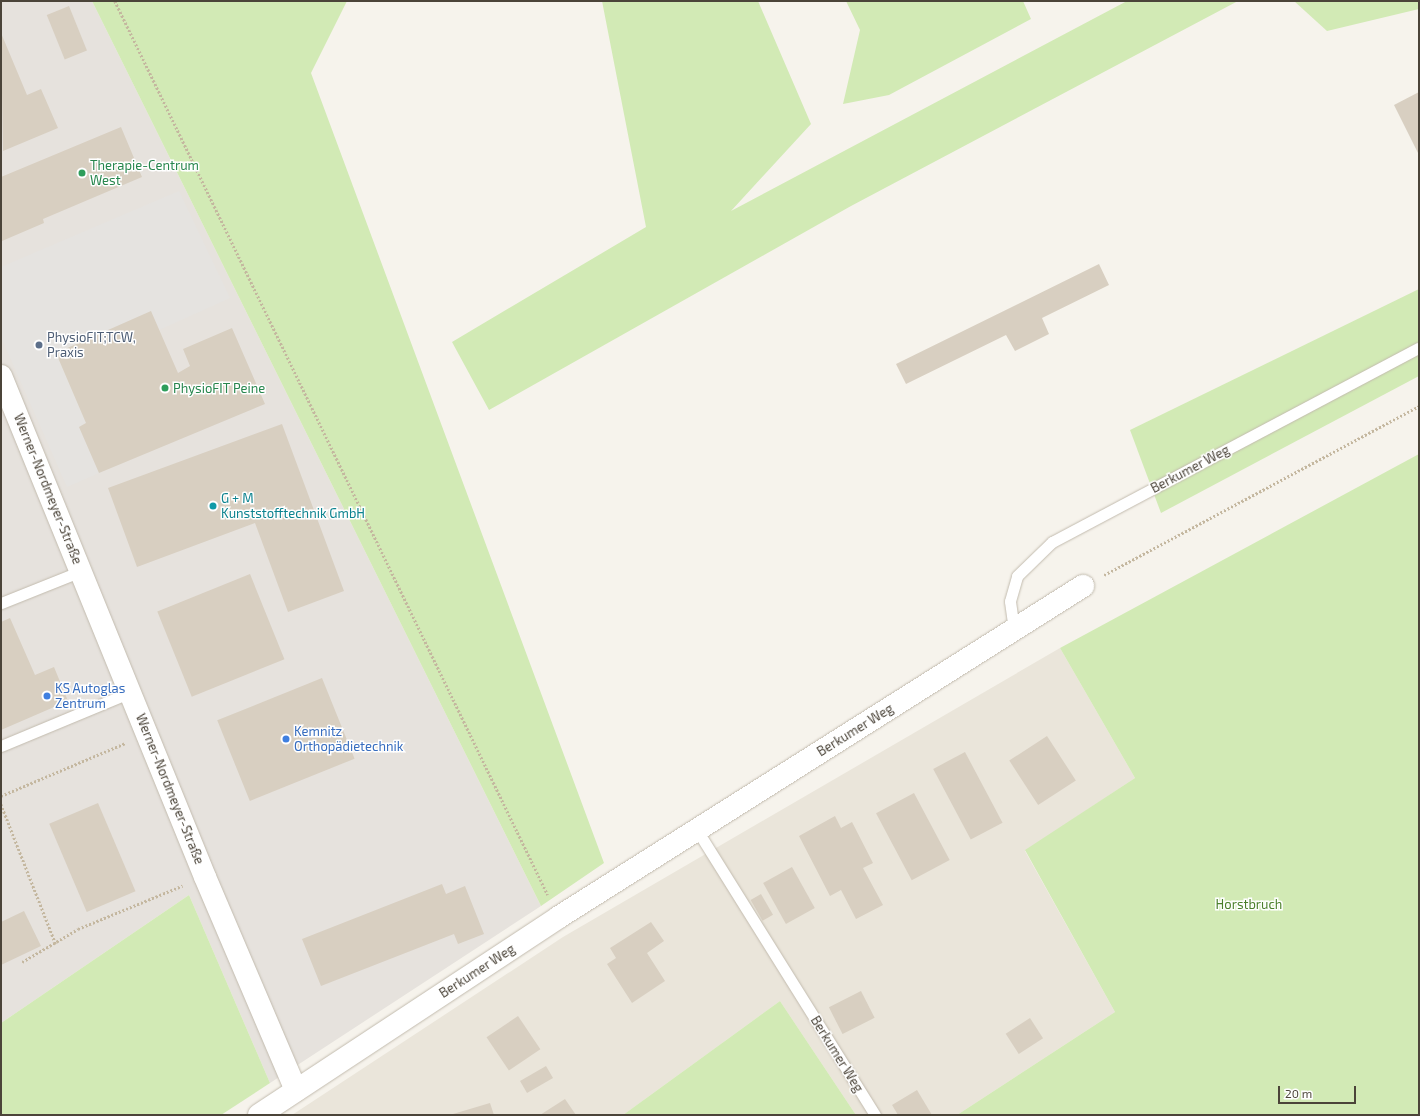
<!DOCTYPE html>
<meta charset="utf-8">
<style>
body{margin:0}
#map{position:relative;width:1420px;height:1116px;overflow:hidden;background:#f6f3ec;font-family:"Exo 2",sans-serif}
div>[style]{position:absolute}
[style*='--x']{left:calc(var(--x)*1px);top:calc(var(--y)*1px);width:calc(var(--w)*1px);rotate:calc(var(--a)*1deg)}
.residential>*{inset:0;background:#eae5da}
.industrial>*{inset:0;background:#e6e2dd}
.green>*{inset:0;background:#d2eab5}
.parking>*{inset:0;background:#e5e3e0}
.building>*{inset:0;background:#d8cfc1;transform-origin:0 0}
.path>*{height:2.5px;margin-top:-1.25px;transform-origin:0;background:repeating-linear-gradient(90deg,#c4b79f 0 2px,transparent 0 4px)}
.roads{filter:drop-shadow(0 0 1px #c2bbae) drop-shadow(0 0 1px #c2bbae)}
.service>*{height:11px;margin:-5.5px;padding:0 5.5px;transform-origin:5.5px;border-radius:5.5px;background:#fff}
.minor>*{height:22px;margin:-11px;padding:0 11px;transform-origin:11px;border-radius:11px;background:#fff}
.dots>*{width:11px;height:11px;translate:-50% -50%;box-sizing:border-box;border:2px solid #fff;border-radius:50%}
span{translate:-50% -50%;white-space:nowrap;text-align:center;line-height:1.15;-webkit-text-stroke:3px #fff;paint-order:stroke}
.leisure-label{font-size:13px;color:#27864d}
.left{translate:0 -50%;text-align:left}
.service-label{font-size:13px;color:#4e5e75}
.street-label{font-size:13px;color:#4b4439}
.culture-label{font-size:13px;color:#0d838f}
.shop-label{font-size:13px;color:#366cbe}
.park-label{font-size:13px;color:#4a7f2a}
.frame{position:absolute;inset:0;border:2px solid #4b4439;pointer-events:none}
.scale{position:absolute;left:1278px;top:1086px;width:78px;height:18px;box-sizing:border-box;border:2px solid #4b4439;border-top:0;padding-left:5px;font-size:12px;line-height:14px;white-space:nowrap;color:#4b4439;-webkit-text-stroke:3px #fff;paint-order:stroke}
</style>
<div id="map">
<div class="residential">
<i style="clip-path:polygon(1060px 648px,1135px 778px,1025px 851px,1115px 1012px,957px 1115px,856px 1115px,780px 1001px,623px 1115px,292px 1115px,563px 937px)"></i>
</div>
<div class="industrial">
<i style="clip-path:polygon(1px 1px,92px 1px,541px 906px,270px 1083px,189px 895px,1px 1023px)"></i>
</div>
<div class="green">
<i style="clip-path:polygon(92px 1px,347px 1px,311px 73px,604px 863px,541px 906px)"></i>
<i style="clip-path:polygon(602px 1px,758px 1px,811px 124px,731px 211px,1127px 1px,1238px 1px,851px 206px,489px 410px,452px 342px,646px 227px)"></i>
<i style="clip-path:polygon(846px 1px,1023px 1px,1031px 19px,889px 95px,843px 104px,860px 30px)"></i>
<i style="clip-path:polygon(1294px 1px,1419px 1px,1419px 9px,1327px 31px)"></i>
<i style="clip-path:polygon(1419px 289px,1419px 376px,1161px 513px,1130px 430px)"></i>
<i style="clip-path:polygon(1419px 454px,1419px 1115px,957px 1115px,1115px 1012px,1025px 850px,1135px 778px,1060px 648px)"></i>
<i style="clip-path:polygon(189px 895px,270px 1083px,221px 1115px,1px 1115px,1px 1023px)"></i>
<i style="clip-path:polygon(780px 1001px,856px 1115px,623px 1115px)"></i>
</div>
<div class="parking">
<i style="clip-path:polygon(179px 191px,230px 298px,159px 330px,151px 312px,56px 353px,86px 423px,79px 427px,99px 473px,67px 487px,1px 337px,1px 267px)"></i>
</div>
<div class="building">
<i style="left:69px;top:6px;width:48px;height:24px;rotate:68deg"></i>
<i style="clip-path:polygon(1px 33px,27px 95px,41px 89px,58px 128px,3px 151px)"></i>
<i style="clip-path:polygon(1419px 92px,1419px 155px,1394px 105px)"></i>
<i style="clip-path:polygon(121px 127px,142px 177px,43px 219px,44px 223px,2px 241px,1px 177px)"></i>
<i style="clip-path:polygon(1099px 264px,1109px 285px,1042px 318px,1049px 334px,1015px 351px,1006px 335px,906px 384px,896px 364px)"></i>
<i style="clip-path:polygon(151px 311px,178px 373px,190px 366px,183px 349px,232px 328px,265px 404px,99px 473px,79px 427px,86px 423px,56px 353px)"></i>
<i style="clip-path:polygon(282px 424px,344px 591px,288px 612px,255px 523px,137px 567px,108px 488px)"></i>
<i style="left:250px;top:574px;width:92px;height:100px;rotate:68deg"></i>
<i style="clip-path:polygon(10px 618px,35px 675px,54px 667px,68px 701px,1px 730px,1px 622px)"></i>
<i style="left:322px;top:678px;width:87px;height:113px;rotate:68deg"></i>
<i style="left:1047px;top:736px;width:53px;height:45px;rotate:57deg"></i>
<i style="left:965px;top:752px;width:80px;height:36px;rotate:62deg"></i>
<i style="left:914px;top:793px;width:76px;height:43px;rotate:62deg"></i>
<i style="left:98px;top:803px;width:96px;height:53px;rotate:67deg"></i>
<i style="clip-path:polygon(835px 816px,841px 828px,852px 822px,873px 863px,863px 868px,883px 905px,856px 919px,841px 890px,830px 896px,799px 836px)"></i>
<i style="left:792px;top:867px;width:47px;height:33px;rotate:61deg"></i>
<i style="clip-path:polygon(442px 884px,446px 894px,465px 886px,484px 934px,458px 944px,454px 934px,321px 986px,302px 939px)"></i>
<i style="left:761px;top:894px;width:24px;height:12px;rotate:60deg"></i>
<i style="clip-path:polygon(24px 911px,41px 946px,1px 965px,1px 922px)"></i>
<i style="clip-path:polygon(651px 922px,664px 941px,647px 953px,665px 981px,632px 1003px,607px 964px,616px 958px,610px 948px)"></i>
<i style="left:861px;top:991px;width:30px;height:36px;rotate:63deg"></i>
<i style="left:518px;top:1016px;width:40px;height:38px;rotate:56deg"></i>
<i style="left:1030px;top:1018px;width:24px;height:29px;rotate:57deg"></i>
<i style="left:546px;top:1066px;width:14px;height:30px;rotate:60deg"></i>
<i style="clip-path:polygon(917px 1090px,932px 1115px,898px 1115px,892px 1105px)"></i>
<i style="clip-path:polygon(565px 1099px,576px 1115px,540px 1115px)"></i>
<i style="clip-path:polygon(490px 1103px,494px 1115px,453px 1115px,453px 1114px)"></i>
</div>
<div class="path">
<i style="--x:115;--y:1;--w:993;--a:64.16"></i>
<i style="--x:1104;--y:575;--w:357;--a:-28.2"></i>
<i style="--x:1;--y:796;--w:135;--a:-23.1"></i>
<i style="--x:1;--y:804;--w:150;--a:68.6"></i>
<i style="--x:22;--y:962;--w:65;--a:-30.5"></i>
<i style="--x:78;--y:929;--w:113;--a:-22.5"></i>
</div>
<div class="roads">
<div class="service">
<i style="--x:1;--y:603;--w:86;--a:-21.8"></i>
<i style="--x:1014;--y:630;--w:29;--a:-98"></i>
<i style="--x:1010;--y:601;--w:26;--a:-74"></i>
<i style="--x:1017;--y:576;--w:49;--a:-44.2"></i>
<i style="--x:1052;--y:542;--w:415;--a:-27.9"></i>
<i style="--x:1;--y:746;--w:141;--a:-22.6"></i>
<i style="--x:697;--y:830;--w:336;--a:58"></i>
</div>
<div class="minor">
<i style="--x:1;--y:376;--w:541;--a:67.84"></i>
<i style="--x:205;--y:877;--w:232;--a:66.9"></i>
<i style="--x:259;--y:1115;--w:359;--a:-33.4"></i>
<i style="--x:559;--y:917;--w:620;--a:-32.28"></i>
</div>
</div>
<div class="dots">
<i style="left:82px;top:173px;background:#2e9e5b"></i>
<i style="left:39px;top:345px;background:#5c6f8a"></i>
<i style="left:165px;top:388px;background:#2e9e5b"></i>
<i style="left:213px;top:506px;background:#0f9aa8"></i>
<i style="left:47px;top:696px;background:#3f7fe0"></i>
<i style="left:286px;top:739px;background:#3f7fe0"></i>
</div>
<div class="leisure-label">
<span class="left" style="left:90px;top:173px">Therapie-Centrum<br>West</span>
<span class="left" style="left:173px;top:388px">PhysioFIT Peine</span>
</div>
<div class="service-label">
<span class="left" style="left:47px;top:345px">PhysioFIT;TCW,<br>Praxis</span>
</div>
<div class="street-label">
<span style="left:1190px;top:469px;rotate:-28deg">Berkumer Weg</span>
<span style="left:48px;top:489px;rotate:68deg">Werner-Nordmeyer-Straße</span>
<span style="left:855px;top:730px;rotate:-32deg">Berkumer Weg</span>
<span style="left:170px;top:789px;rotate:68deg">Werner-Nordmeyer-Straße</span>
<span style="left:477px;top:971px;rotate:-33deg">Berkumer Weg</span>
<span style="left:837px;top:1054px;rotate:58deg">Berkumer Weg</span>
</div>
<div class="culture-label">
<span class="left" style="left:221px;top:506px">G + M<br>Kunststofftechnik GmbH</span>
</div>
<div class="shop-label">
<span class="left" style="left:55px;top:696px">KS Autoglas<br>Zentrum</span>
<span class="left" style="left:294px;top:739px">Kemnitz<br>Orthopädietechnik</span>
</div>
<div class="park-label">
<span style="left:1249px;top:904px">Horstbruch</span>
</div>
<div class="frame"></div>
<div class="scale">20 m</div>
</div>
